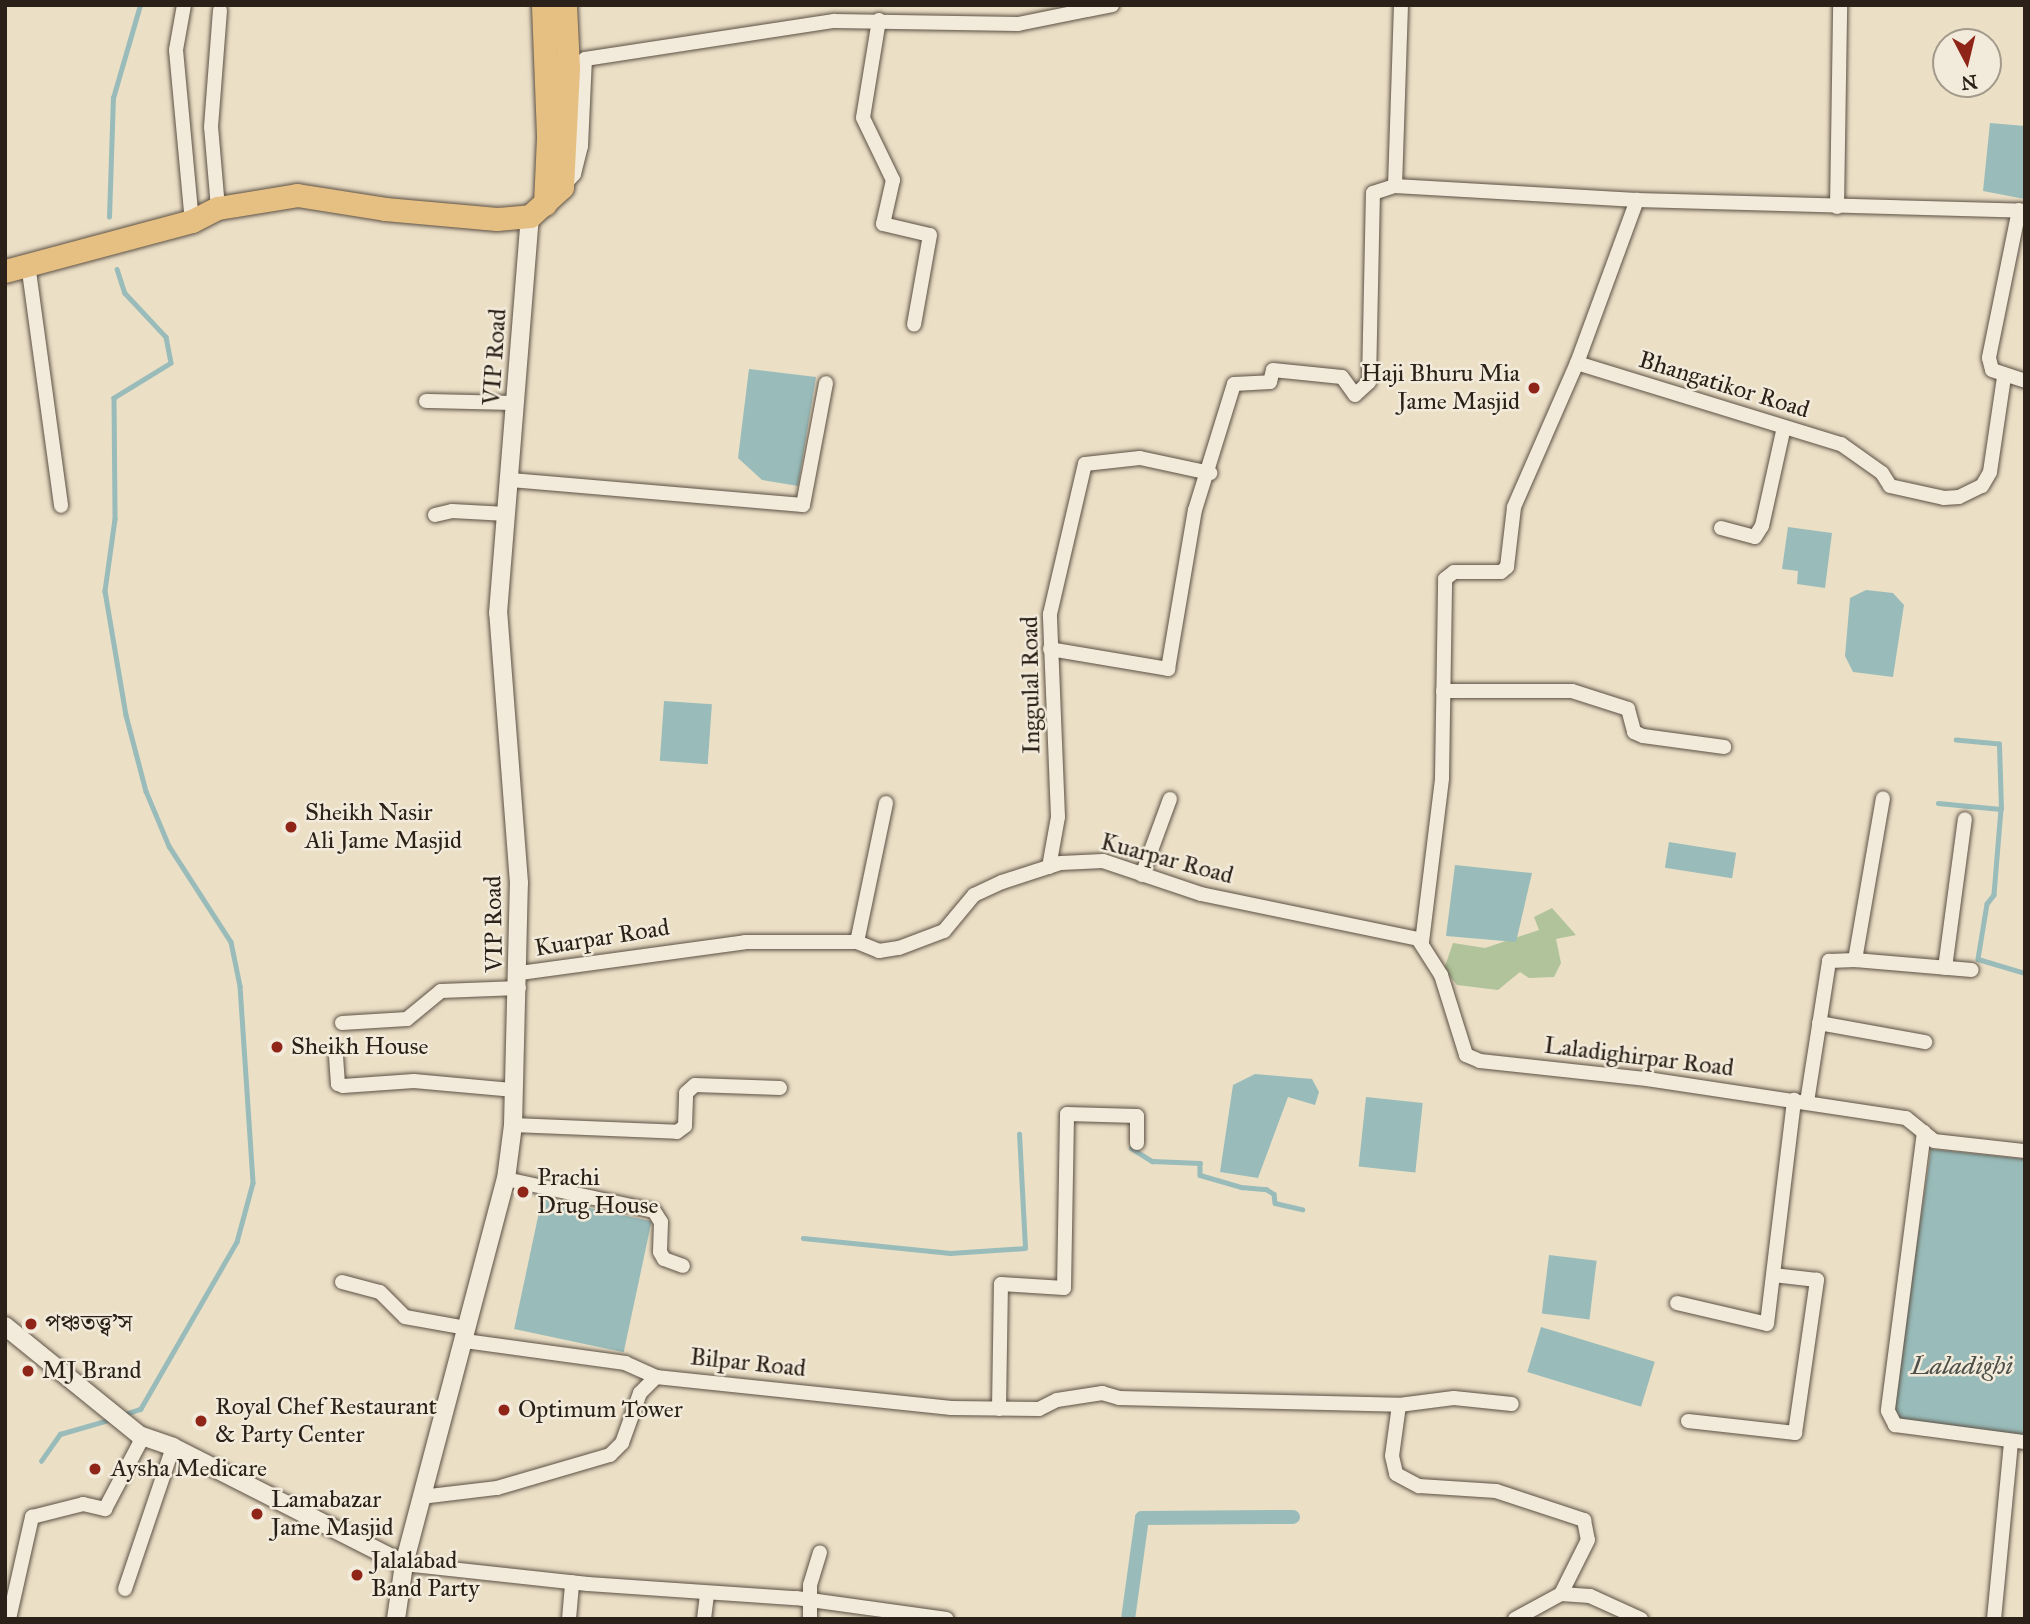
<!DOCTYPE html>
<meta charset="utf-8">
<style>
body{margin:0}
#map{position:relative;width:2030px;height:1624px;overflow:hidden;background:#ebdfc6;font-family:"IM FELL Great Primer","Noto Serif Bengali",serif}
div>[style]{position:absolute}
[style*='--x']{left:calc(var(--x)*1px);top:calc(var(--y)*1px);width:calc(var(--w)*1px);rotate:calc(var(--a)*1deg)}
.green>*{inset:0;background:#b1c39a}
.water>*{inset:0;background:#99bcba;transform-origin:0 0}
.stream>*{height:4.5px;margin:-2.25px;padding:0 2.25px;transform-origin:2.25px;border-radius:2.25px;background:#99bcba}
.canal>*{height:14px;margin:-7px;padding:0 7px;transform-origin:7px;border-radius:7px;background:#99bcba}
.roads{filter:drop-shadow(0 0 2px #5c5044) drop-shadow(0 0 2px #5c5044)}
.minor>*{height:14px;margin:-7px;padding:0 7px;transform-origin:7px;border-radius:7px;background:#f2eada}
.tertiary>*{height:18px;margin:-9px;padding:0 9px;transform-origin:9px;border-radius:9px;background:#f2eada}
.primary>*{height:23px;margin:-11.5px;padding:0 11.5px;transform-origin:11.5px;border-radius:11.5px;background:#e6c083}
.dots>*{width:19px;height:19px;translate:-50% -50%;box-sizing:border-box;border:4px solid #f2eada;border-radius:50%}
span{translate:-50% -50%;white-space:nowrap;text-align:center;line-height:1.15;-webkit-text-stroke:5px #f2eada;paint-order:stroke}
.street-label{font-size:24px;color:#2c2118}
.poi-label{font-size:24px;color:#2c2118}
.right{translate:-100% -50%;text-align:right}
.left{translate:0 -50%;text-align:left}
.water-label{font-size:26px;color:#4d5049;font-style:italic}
.frame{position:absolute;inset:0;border:7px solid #2c2118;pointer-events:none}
.north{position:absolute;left:1932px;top:28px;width:70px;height:70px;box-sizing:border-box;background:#f2eada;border:2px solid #a39a8c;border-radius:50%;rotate:173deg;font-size:19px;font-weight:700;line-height:28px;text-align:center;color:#2c2118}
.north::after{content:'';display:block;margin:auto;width:24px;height:32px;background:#8f2418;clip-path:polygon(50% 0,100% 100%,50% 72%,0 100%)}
</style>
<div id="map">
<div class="green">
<i style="clip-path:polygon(1552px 908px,1576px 935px,1556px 939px,1561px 963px,1554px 977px,1529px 978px,1520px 972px,1498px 990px,1457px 985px,1444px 969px,1453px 943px,1485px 948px,1539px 930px,1534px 917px)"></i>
</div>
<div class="water">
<i style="clip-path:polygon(1990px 123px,2025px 126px,2025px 199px,1983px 191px)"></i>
<i style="clip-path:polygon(749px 369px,816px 377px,798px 486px,762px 480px,738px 458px)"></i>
<i style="clip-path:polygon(1788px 527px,1832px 533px,1825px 588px,1797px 584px,1798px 571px,1782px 569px)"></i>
<i style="clip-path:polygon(1866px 590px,1893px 593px,1904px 605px,1893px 677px,1853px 672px,1845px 656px,1850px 598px)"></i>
<i style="left:664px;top:701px;width:48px;height:60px;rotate:4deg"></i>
<i style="left:1669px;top:842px;width:68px;height:26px;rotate:9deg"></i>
<i style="clip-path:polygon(1455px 865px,1532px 873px,1516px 942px,1446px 936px)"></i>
<i style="clip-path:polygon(1255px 1074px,1312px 1079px,1319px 1092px,1315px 1105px,1288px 1097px,1258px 1178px,1220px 1172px,1233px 1085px)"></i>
<i style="left:1366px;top:1097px;width:57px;height:70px;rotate:6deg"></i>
<i style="clip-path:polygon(1931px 1149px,2025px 1159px,2025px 1437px,1900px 1420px,1892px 1409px)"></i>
<i style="left:542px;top:1198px;width:112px;height:134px;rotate:12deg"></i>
<i style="left:1549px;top:1255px;width:48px;height:59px;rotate:7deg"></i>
<i style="left:1541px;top:1327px;width:119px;height:47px;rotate:17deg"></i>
</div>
<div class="stream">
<i style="--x:109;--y:217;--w:119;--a:-88.1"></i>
<i style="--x:113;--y:98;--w:97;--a:-73.8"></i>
<i style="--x:117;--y:269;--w:25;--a:72"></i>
<i style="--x:125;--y:293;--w:60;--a:47"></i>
<i style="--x:166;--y:337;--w:26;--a:79"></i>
<i style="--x:171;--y:363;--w:67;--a:148.4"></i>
<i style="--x:114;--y:398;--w:121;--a:89.5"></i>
<i style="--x:115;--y:519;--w:73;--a:97.9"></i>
<i style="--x:105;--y:591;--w:126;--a:80.4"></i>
<i style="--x:126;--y:715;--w:79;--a:75.3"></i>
<i style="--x:146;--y:791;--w:60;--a:67.3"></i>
<i style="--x:169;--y:846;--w:114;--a:57.1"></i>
<i style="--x:231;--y:942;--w:45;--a:78.4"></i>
<i style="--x:240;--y:986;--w:197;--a:86.2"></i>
<i style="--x:253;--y:1183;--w:61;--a:105.2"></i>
<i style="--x:237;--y:1242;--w:193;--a:119.9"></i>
<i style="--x:141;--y:1409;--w:18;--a:161"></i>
<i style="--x:1938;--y:803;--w:63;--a:5.4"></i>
<i style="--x:2001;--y:809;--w:65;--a:-91.8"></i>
<i style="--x:1999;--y:744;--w:43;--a:-174.7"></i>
<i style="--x:2001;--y:809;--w:86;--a:94.7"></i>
<i style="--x:1994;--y:895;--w:11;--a:128"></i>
<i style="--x:1987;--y:904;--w:56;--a:99.3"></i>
<i style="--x:1978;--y:959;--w:49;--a:16.6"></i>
<i style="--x:1131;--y:1148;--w:25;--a:32"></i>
<i style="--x:1152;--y:1161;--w:48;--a:2.4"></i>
<i style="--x:1200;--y:1163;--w:12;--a:90"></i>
<i style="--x:1200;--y:1175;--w:43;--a:16.3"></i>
<i style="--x:1241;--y:1187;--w:25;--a:5"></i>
<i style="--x:1266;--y:1189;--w:9;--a:32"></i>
<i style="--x:1274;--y:1194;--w:9;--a:84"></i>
<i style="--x:1275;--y:1203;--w:28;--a:13"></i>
<i style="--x:803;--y:1238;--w:148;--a:5.8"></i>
<i style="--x:950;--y:1253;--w:75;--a:-3.8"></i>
<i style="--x:1025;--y:1248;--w:114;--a:-93"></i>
<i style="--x:41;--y:1461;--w:33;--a:-55"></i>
<i style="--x:60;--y:1434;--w:54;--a:-16.1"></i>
</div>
<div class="canal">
<i style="--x:1128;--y:1619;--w:102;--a:-82.1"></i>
<i style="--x:1142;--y:1518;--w:151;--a:-0.4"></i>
</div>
<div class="roads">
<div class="minor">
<i style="--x:184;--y:5;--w:46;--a:100.1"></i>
<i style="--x:176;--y:50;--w:172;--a:84.7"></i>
<i style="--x:879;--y:20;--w:99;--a:99.3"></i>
<i style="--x:863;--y:118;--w:69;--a:64.2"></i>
<i style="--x:893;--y:180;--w:45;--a:102.8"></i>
<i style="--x:883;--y:224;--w:48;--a:13.2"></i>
<i style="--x:930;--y:235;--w:91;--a:100.1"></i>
<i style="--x:563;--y:186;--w:16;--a:-47"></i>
<i style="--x:574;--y:174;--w:29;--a:-76"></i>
<i style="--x:581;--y:146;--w:87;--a:-87.4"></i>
<i style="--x:585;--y:59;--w:252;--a:-8.7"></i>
<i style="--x:834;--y:21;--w:184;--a:0.9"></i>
<i style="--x:1018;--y:24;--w:96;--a:-11.4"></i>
<i style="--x:1395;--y:186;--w:181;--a:-88.1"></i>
<i style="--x:1837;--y:207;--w:202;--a:-89.1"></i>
<i style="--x:218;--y:208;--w:81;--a:-94.9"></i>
<i style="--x:211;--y:127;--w:117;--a:-85.6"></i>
<i style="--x:2019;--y:210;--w:151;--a:101.5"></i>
<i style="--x:1989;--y:358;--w:12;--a:76"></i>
<i style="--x:1992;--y:370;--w:35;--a:18"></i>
<i style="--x:28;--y:264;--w:244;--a:82.2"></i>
<i style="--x:1577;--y:363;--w:276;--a:17.1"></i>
<i style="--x:1841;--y:444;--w:50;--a:35.3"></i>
<i style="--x:1882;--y:473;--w:15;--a:58"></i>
<i style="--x:1890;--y:486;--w:55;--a:12.5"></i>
<i style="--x:1944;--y:498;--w:15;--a:-4"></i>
<i style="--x:1959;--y:497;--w:25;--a:-26"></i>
<i style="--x:1982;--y:486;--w:16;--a:-60"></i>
<i style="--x:1990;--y:472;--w:96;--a:-81.6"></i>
<i style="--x:426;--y:401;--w:90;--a:1.3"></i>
<i style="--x:511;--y:480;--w:293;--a:4.9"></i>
<i style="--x:803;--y:505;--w:124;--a:-79.3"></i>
<i style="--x:435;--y:515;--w:17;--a:-13"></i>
<i style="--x:452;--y:511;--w:55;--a:3.1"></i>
<i style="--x:1721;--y:528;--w:35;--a:15"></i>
<i style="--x:1755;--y:537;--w:13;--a:-58"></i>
<i style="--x:1762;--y:526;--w:101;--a:-77.5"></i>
<i style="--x:1050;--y:649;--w:120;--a:9.6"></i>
<i style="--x:1168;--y:669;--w:161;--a:-80.4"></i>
<i style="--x:1195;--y:510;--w:132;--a:-72.8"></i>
<i style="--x:1234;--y:384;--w:36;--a:-3"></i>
<i style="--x:1270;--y:382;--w:12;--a:-76"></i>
<i style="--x:1273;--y:370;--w:69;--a:5.8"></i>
<i style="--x:1342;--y:377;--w:22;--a:54"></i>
<i style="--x:1355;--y:395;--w:19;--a:-43"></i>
<i style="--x:1369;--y:382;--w:189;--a:-88.8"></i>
<i style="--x:1373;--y:193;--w:23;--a:-18"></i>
<i style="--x:1395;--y:186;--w:242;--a:3.3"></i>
<i style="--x:1637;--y:200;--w:388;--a:1.6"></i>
<i style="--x:1443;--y:691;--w:129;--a:0"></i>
<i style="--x:1572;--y:691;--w:59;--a:17.8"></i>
<i style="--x:1628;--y:709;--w:24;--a:75"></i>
<i style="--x:1634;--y:732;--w:10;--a:24"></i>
<i style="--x:1643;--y:736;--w:82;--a:7.7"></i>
<i style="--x:1049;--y:867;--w:51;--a:-79.8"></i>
<i style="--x:1058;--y:817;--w:203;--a:-92.3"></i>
<i style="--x:1050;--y:614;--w:154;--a:-76.9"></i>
<i style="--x:1085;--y:464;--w:55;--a:-6.2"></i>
<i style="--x:1140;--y:458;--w:72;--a:12.1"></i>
<i style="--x:1142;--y:875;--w:81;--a:-69.8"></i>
<i style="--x:857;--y:942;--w:142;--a:-78.2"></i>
<i style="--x:1422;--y:942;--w:165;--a:-83"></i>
<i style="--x:1442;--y:778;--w:199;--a:-89.1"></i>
<i style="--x:1445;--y:579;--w:11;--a:-38"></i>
<i style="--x:1454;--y:572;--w:47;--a:0"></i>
<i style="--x:1501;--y:572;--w:8;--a:-40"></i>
<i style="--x:1507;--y:567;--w:60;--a:-83.3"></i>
<i style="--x:1514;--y:507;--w:157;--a:-66.4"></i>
<i style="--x:1577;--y:363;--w:174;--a:-69.8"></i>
<i style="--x:1855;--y:960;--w:117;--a:4.9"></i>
<i style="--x:1945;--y:968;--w:150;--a:-82.4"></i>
<i style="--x:520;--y:973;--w:227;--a:-7.8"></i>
<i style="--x:745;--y:942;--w:112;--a:0"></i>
<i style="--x:857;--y:942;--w:24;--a:22"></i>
<i style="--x:879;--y:951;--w:20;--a:-9"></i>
<i style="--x:899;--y:948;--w:48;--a:-20.7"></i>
<i style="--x:944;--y:931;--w:47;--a:-50.2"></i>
<i style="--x:974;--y:895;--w:31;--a:-25"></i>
<i style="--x:1002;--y:882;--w:62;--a:-17.9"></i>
<i style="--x:1061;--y:863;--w:42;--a:-2.7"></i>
<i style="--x:1103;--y:861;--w:103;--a:18.6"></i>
<i style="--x:1201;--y:894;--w:222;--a:11.7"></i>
<i style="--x:1418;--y:939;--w:43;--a:57.4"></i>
<i style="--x:1441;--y:975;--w:84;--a:72.6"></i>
<i style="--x:1466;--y:1055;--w:15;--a:23"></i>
<i style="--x:1480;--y:1061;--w:168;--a:6.2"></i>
<i style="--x:1647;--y:1079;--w:262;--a:8.6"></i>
<i style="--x:1906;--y:1118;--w:36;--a:39"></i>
<i style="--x:1934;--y:1141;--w:92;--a:6.3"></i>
<i style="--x:342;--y:1023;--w:65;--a:-3.5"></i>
<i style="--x:407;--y:1019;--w:44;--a:-39.5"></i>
<i style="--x:441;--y:991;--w:78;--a:-2.2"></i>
<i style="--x:1819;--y:1023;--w:108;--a:10.2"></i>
<i style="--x:336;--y:1056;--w:28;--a:86"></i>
<i style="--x:338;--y:1084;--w:5;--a:22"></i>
<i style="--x:343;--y:1086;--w:71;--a:-4"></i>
<i style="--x:414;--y:1081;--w:98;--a:5.2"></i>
<i style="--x:1807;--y:1102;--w:143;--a:-81.1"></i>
<i style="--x:1829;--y:961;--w:26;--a:-2"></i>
<i style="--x:1855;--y:960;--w:164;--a:-80.2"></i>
<i style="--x:513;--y:1125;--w:164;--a:2.4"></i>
<i style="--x:677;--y:1132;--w:10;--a:-37"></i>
<i style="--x:685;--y:1126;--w:33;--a:-88"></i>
<i style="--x:686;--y:1093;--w:12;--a:-42"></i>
<i style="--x:695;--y:1085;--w:85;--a:2"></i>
<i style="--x:1924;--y:1132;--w:281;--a:97.4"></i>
<i style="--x:1888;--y:1411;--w:16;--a:63"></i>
<i style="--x:1895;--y:1425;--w:131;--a:7.5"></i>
<i style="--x:506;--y:1179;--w:151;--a:12.2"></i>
<i style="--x:654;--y:1211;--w:13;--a:58"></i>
<i style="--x:661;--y:1222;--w:30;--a:92"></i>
<i style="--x:660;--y:1252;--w:8;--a:60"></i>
<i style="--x:664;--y:1259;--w:20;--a:20"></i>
<i style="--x:342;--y:1282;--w:39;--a:15"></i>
<i style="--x:380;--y:1292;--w:35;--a:45"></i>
<i style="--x:405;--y:1317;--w:63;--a:10.1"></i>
<i style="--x:1677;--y:1303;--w:92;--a:13.1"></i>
<i style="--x:1767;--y:1324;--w:226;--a:-83.1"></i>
<i style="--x:465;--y:1341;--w:162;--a:7.8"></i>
<i style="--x:625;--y:1363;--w:34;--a:24"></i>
<i style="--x:1399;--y:1405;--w:51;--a:97.8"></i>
<i style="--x:1392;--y:1456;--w:18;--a:77"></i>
<i style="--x:1396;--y:1474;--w:26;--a:28"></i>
<i style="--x:1419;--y:1486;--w:77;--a:3.7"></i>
<i style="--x:1496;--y:1491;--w:93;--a:18.2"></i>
<i style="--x:1584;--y:1520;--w:20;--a:79"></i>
<i style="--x:1588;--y:1540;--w:60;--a:116.6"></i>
<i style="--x:999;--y:1409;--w:125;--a:-89.1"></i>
<i style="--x:1001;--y:1284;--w:63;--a:3.6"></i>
<i style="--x:1064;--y:1288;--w:174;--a:-89"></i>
<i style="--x:1067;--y:1114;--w:70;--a:1.6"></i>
<i style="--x:1137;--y:1116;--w:27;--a:90"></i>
<i style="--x:1688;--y:1421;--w:108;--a:6.4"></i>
<i style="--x:1795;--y:1433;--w:155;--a:-81.8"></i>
<i style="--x:1817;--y:1280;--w:44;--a:-173.5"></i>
<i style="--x:421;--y:1497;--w:77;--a:-6.8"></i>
<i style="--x:497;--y:1488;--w:118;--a:-16.3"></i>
<i style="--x:610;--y:1455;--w:17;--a:-45"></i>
<i style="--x:622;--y:1443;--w:53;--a:-70.2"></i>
<i style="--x:640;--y:1393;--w:23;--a:-45"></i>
<i style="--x:656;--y:1377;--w:297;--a:6"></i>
<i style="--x:951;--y:1408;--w:88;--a:0.7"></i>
<i style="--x:1039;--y:1409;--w:20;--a:-27"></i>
<i style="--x:1057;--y:1400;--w:46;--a:-8.8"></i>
<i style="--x:1102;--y:1393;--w:18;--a:16"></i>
<i style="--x:1119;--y:1398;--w:280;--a:1.4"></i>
<i style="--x:1399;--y:1405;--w:55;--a:-7.3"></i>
<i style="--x:1454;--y:1398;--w:58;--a:5.9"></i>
<i style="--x:404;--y:1564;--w:185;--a:6.2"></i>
<i style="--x:588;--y:1584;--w:208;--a:3.9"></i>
<i style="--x:796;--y:1598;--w:152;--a:7.9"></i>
<i style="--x:125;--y:1589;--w:150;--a:-71.3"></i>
<i style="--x:9;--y:1619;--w:105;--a:-77.3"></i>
<i style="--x:32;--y:1517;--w:53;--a:-14.3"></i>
<i style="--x:83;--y:1504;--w:23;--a:13"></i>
<i style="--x:105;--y:1509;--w:81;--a:-62.2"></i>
<i style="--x:569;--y:1619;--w:37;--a:-85"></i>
<i style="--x:704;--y:1619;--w:26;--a:-83"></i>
<i style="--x:810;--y:1619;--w:34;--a:-90"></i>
<i style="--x:810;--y:1585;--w:34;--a:-73"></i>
<i style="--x:1515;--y:1619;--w:52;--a:-28.5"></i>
<i style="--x:1561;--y:1594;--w:29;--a:4"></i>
<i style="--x:1590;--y:1596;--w:56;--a:24.3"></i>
<i style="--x:1994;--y:1619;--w:178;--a:-84.5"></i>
</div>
<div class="tertiary">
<i style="--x:5;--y:1326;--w:173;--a:39.1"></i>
<i style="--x:139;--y:1435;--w:36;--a:19"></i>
<i style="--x:173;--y:1447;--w:259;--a:26.9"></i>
<i style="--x:396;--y:1619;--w:56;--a:-81.7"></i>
<i style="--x:404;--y:1564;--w:398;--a:-75.2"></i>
<i style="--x:506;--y:1179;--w:54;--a:-82.6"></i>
<i style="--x:513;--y:1125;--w:242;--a:-88.6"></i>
<i style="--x:519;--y:883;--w:271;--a:-94.4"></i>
<i style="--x:498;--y:613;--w:398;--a:-85.4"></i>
</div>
<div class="primary">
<i style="--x:543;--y:5;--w:133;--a:87.8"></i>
<i style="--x:548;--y:138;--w:66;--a:92.6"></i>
<i style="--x:5;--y:271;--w:194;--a:-15"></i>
<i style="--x:192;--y:221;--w:29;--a:-27"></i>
<i style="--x:218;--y:208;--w:80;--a:-9.3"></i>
<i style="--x:297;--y:195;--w:89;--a:9"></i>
<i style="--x:385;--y:209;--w:112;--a:5.1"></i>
<i style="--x:497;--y:219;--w:33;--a:-5"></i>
<i style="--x:530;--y:216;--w:43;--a:-42.2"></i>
<i style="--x:562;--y:187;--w:120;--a:-87.1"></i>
<i style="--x:568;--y:67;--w:62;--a:-92.8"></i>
</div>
</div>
<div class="dots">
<i style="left:1534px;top:388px;background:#8f2418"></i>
<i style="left:291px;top:827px;background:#8f2418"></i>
<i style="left:277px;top:1047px;background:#8f2418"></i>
<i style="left:523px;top:1192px;background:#8f2418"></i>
<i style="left:31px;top:1324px;background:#8f2418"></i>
<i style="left:28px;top:1371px;background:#8f2418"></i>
<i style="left:504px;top:1410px;background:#8f2418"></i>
<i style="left:201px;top:1421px;background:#8f2418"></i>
<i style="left:95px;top:1469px;background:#8f2418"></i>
<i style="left:257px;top:1514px;background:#8f2418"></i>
<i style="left:357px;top:1575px;background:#8f2418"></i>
</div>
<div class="street-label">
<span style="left:495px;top:357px;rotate:-86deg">VIP Road</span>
<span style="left:1724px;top:385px;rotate:17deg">Bhangatikor Road</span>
<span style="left:1031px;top:685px;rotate:-91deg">Inggulal Road</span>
<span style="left:1167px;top:859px;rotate:15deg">Kuarpar Road</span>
<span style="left:494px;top:924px;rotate:-91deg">VIP Road</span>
<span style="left:602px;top:938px;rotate:-9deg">Kuarpar Road</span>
<span style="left:1639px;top:1057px;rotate:7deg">Laladighirpar Road</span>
<span style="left:748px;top:1363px;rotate:6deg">Bilpar Road</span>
</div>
<div class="poi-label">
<span class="right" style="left:1520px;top:388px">Haji Bhuru Mia<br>Jame Masjid</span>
<span class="left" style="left:305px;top:827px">Sheikh Nasir<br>Ali Jame Masjid</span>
<span class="left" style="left:291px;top:1047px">Sheikh House</span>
<span class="left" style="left:537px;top:1192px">Prachi<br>Drug House</span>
<span class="left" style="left:45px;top:1324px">পঞ্চতত্ত্ব'স</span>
<span class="left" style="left:42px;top:1371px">MJ Brand</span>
<span class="left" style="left:215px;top:1421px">Royal Chef Restaurant<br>&amp; Party Center</span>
<span class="left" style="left:518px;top:1410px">Optimum Tower</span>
<span class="left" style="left:111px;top:1469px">Aysha Medicare</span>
<span class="left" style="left:271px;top:1514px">Lamabazar<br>Jame Masjid</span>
<span class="left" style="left:371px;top:1575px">Jalalabad<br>Band Party</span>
</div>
<div class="water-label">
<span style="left:1962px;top:1366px">Laladighi</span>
</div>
<div class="frame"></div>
<div class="north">N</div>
</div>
